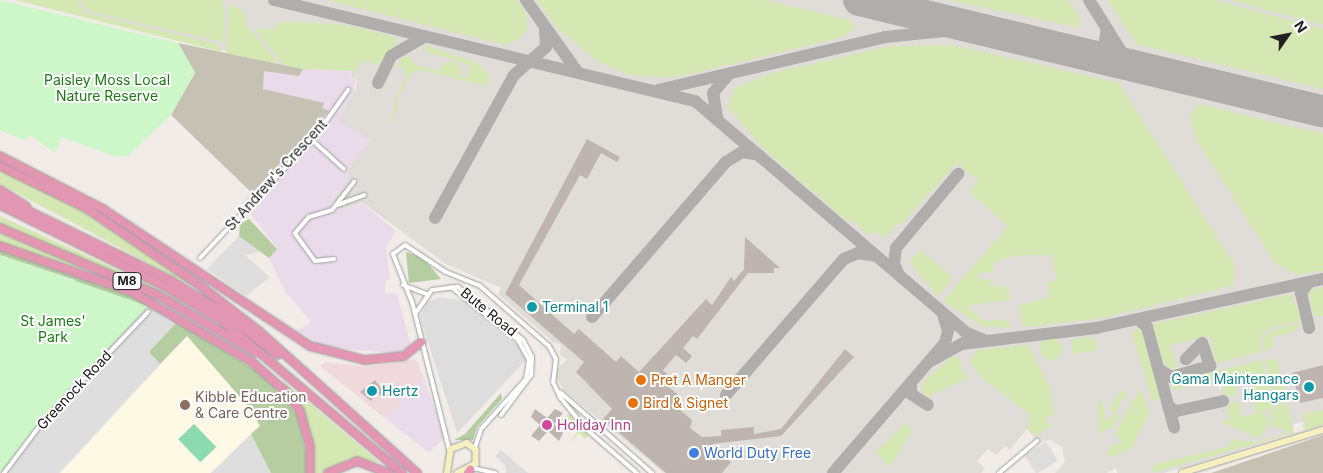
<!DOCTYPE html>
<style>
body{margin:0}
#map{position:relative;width:1323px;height:473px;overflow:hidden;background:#f1ece8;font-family:Inter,sans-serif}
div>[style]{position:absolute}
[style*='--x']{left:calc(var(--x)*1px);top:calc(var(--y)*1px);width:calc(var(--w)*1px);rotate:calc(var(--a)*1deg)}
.residential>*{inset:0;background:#dfdede}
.commercial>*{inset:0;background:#f0d9dc}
.industrial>*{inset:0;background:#e9dbe9}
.education>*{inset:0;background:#fdf9e5}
.airport>*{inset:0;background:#e0ddd9}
.construction>*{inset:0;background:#c5c2b4}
.grass>*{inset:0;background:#d5e7b2}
.round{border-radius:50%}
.forest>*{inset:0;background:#b5cda0}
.park>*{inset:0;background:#cdf7c9}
.pitch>*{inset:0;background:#8cdaaf;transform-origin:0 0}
.parking>*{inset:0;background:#ddd;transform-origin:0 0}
.taxiway>*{height:12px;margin:-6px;padding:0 6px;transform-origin:6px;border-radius:6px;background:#b0aeac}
.runway>*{height:32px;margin:-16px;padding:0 16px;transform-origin:16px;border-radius:16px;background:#b0aeac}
.building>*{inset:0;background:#beb5b1}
.roads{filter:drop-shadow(0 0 1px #9e9e9e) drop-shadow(0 0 1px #9e9e9e)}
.street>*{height:4px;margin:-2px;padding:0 2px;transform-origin:2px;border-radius:2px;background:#fff}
.secondary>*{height:5.5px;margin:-2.75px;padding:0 2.75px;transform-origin:2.75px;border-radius:2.75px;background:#f6f0c1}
.highway>*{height:8px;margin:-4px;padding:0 4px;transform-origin:4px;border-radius:4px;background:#e296b1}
.dots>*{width:14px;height:14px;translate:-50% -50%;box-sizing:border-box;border:2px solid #fff;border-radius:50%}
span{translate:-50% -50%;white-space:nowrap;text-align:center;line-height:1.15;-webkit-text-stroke:4px #fff;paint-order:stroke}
.shield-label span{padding:1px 4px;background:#fff;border:1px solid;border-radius:4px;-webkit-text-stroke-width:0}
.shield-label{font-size:12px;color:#212121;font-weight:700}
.park-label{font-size:14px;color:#1c7b13}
.street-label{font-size:14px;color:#212121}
.culture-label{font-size:14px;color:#0d838f}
.left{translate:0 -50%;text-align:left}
.right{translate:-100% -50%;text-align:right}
.food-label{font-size:14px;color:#c56008}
.education-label{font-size:14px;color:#785e54}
.hotel-label{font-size:14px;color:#b23c85}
.shop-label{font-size:14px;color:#366cbe}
.north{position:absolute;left:1263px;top:10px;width:50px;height:50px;-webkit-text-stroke:4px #fff;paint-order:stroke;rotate:57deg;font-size:14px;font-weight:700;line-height:20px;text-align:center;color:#212121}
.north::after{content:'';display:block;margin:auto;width:18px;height:22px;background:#212121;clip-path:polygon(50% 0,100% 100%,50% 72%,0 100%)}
</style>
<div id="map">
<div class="residential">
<i style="clip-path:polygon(239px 236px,261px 252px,245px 255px,270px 277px,246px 296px,207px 269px)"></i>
<i style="clip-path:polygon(148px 306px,176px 323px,149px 352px,160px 364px,59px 473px,0 473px,61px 397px)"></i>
<i style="clip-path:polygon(251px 434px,271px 473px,211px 473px)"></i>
</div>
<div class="commercial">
<i style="clip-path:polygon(416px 359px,423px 376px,419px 383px,392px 395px,401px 403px,386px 419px,320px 366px,326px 362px,367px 367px)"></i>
</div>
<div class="industrial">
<i style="clip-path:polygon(303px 69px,350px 69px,350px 78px,356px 79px,354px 88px,370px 139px,346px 185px,332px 199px,343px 209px,363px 204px,396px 231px,386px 247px,390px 279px,385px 281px,385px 293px,397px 294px,411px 346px,394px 353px,324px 347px,298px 330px,311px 322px,285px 291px,269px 258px,277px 248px,242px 203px,329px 111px,322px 108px,324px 103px,263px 90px,264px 71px,299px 76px)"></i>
<i style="clip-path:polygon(423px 376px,445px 437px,429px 453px,386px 419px,400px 403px,392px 395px,419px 383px)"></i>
</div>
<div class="education">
<i style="clip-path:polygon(187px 336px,227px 376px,259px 426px,210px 473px,61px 473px)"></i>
</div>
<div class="airport">
<i style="clip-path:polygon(17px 0,1323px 0,1323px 422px,1307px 427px,1303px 422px,1293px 424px,1294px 433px,1164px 473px,1118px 473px,1115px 468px,1107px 473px,1055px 473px,1065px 462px,1062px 447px,1050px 440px,1039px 443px,1027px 429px,1010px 450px,1005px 446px,996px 455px,988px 449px,977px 461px,985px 468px,981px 473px,664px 473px,565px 391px,556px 378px,557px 369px,567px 360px,560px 355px,561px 344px,554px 343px,498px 294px,501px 288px,446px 264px,363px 203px,342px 209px,333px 199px,346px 185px,351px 164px,370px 140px,338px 121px,356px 89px,357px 79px,351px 78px,351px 69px,284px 65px)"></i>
</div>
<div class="construction">
<i style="clip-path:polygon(178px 43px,303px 69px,299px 76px,264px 71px,263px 89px,324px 103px,322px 108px,329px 111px,252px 193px,171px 115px,195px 73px)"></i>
<i style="clip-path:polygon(1323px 435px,1323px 473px,1211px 473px,1303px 442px)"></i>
</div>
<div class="grass">
<i style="clip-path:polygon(15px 0,78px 0,86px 13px,217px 44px,222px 52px)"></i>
<i style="clip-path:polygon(81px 0,220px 0,224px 2px,224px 42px,91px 12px)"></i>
<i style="clip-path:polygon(327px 0,517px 0,526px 14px,527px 28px,520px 39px,505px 45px)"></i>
<i style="clip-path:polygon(537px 0,764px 0,846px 19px,853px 22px,854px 28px,843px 37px,682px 76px,657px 77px,629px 75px,597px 61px,557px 28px)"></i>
<i style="clip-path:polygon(949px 0,1068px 0,1079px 18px,1080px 28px)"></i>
<i style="clip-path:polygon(1108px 0,1214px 0,1323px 29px,1323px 89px,1136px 44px)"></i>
<i style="clip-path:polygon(1230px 0,1323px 0,1323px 25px)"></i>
<i style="clip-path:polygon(229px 4px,244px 12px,246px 24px,279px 64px,226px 53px)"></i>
<i style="clip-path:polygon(282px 21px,346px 25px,397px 37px,396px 44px,378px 65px,363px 60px,356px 71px,303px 69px,284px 65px,254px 28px,272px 30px)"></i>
<i style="clip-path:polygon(423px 44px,476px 63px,489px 74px,486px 86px,421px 70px,413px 72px,397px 100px,397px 109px,389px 130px,396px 97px,406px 78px,404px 68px,397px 67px,402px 58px,409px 57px,416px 65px,439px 71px,443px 63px,455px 61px,461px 69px,460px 77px,467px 78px,471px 65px,427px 52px)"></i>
<i style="clip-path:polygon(952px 45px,1119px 83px,1234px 264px,1234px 285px,1102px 318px,1023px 327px,1019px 306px,1049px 297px,1048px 282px,1056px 281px,1052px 255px,1020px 255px,999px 260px,998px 267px,992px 258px,994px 272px,978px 273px,979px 281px,995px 279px,987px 286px,1004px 286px,1012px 299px,966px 306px,984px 321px,1005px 319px,1013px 328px,982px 326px,943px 301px,1008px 226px,969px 192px,979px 181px,957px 163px,900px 226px,897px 223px,885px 237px,873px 232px,870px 235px,850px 219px,847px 221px,763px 148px,728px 108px,735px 88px,772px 73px,891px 46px)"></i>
<i style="clip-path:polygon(1199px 104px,1323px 134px,1323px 271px,1297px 275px,1275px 263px,1197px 141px,1189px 117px)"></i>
<i style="clip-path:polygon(0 160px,57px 185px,54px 191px,78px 208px,203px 292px,0 184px)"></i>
<i style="clip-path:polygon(0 216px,146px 283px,192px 308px,3px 225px,0 232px)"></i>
<i style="clip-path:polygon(0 234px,70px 261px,99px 274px,0 243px)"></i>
<i style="clip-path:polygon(920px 250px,950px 275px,951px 281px,938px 296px,909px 262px)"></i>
<i style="clip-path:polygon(1323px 287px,1323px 315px,1314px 317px,1309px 291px)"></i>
<i style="clip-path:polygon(1291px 294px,1302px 320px,1267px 329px,1260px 339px,1260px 352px,1216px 363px,1210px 336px,1170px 345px,1176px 367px,1169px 370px,1162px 359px,1153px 324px)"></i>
<i style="clip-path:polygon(1302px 322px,1294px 332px,1272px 337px,1274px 346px,1263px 352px,1263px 340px,1270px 331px)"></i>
<i style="clip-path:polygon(1140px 328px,1146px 338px,1163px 400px,1152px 401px,1132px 333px)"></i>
<i style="clip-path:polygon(1089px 337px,1095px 340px,1098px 350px,1072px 354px,1072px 340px)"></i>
<i class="round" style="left:1040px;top:338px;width:22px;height:22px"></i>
<i style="clip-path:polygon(1028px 345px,1050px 388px,1054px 416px,1046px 417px,1047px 424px,1053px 424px,1036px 436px,1026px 428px,1032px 424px,1027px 420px,1031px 415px,982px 378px,970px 362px,978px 350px)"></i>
<i style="clip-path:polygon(953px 356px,960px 358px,961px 370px,968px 378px,927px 397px,921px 390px,924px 381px)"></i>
<i style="clip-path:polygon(1277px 359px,1294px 433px,1151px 473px,1155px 464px,1227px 447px,1233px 439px,1256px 442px,1291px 432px,1272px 427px,1276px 405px,1285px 404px,1283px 399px,1276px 403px,1265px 360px)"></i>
<i style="clip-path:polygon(1262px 360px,1274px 413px,1272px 419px,1268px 408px,1262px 412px,1271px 422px,1258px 438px,1221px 422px,1230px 419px,1226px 404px,1238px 401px,1242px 417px,1257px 413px,1248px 373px,1233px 376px,1237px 394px,1225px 397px,1220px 379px,1173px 390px,1172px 382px)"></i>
<i style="clip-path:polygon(282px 380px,297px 393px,379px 462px,348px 459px,323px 473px,312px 473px,310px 429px)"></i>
<i style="clip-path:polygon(1141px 389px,1149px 413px,1132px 448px,1112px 457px,1106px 454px,1111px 445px,1122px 443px,1116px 434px,1128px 407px,1141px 412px,1129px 405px)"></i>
<i style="clip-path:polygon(1121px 390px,1126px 392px,1127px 398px,1123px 397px,1115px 412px,1119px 415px,1112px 429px,1104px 429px,1100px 438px,1097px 405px,1102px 400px,1105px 421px,1114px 416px,1109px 409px)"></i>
<i style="clip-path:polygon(1323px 410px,1323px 425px,1304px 430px,1302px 424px,1308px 426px,1302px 414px)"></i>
<i style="clip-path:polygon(570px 414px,589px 434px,585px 439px,579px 433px,569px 444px,577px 432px,557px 421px)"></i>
<i style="clip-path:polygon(907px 423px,912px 431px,890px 467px,875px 453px)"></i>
</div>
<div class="forest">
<i style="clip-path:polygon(249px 219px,277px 249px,269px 258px,239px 236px,240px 224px)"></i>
<i style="clip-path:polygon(0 249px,139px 298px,266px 377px,297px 415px,308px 459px,307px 473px,271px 473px,251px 434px,260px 426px,253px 412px,187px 336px,160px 364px,149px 352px,176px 323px,148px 306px,61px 397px,0 473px,75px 280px,0 255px)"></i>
<i style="clip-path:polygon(406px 252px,423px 258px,441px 279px,409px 283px)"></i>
<i style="clip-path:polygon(501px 393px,502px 399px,477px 427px,473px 440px,454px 440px,465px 434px)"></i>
</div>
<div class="park">
<i style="clip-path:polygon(0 0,178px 43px,195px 72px,171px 115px,128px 156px,117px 157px,61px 137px,55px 153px,30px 135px,23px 140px,0 130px)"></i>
<i style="clip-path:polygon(0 255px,148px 306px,61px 397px,0 473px)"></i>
</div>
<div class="pitch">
<i style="left:194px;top:424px;width:32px;height:22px;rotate:46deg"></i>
</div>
<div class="parking">
<i style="clip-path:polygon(439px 297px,466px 301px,522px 349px,525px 361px,457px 433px,420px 317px,427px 302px)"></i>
<i style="left:1046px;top:442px;width:22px;height:25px;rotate:58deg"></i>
<i style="clip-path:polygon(501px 450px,528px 473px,506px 473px,505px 465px,495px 456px)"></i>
</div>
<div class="taxiway">
<i style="--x:274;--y:0;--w:433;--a:13.5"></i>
<i style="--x:695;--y:101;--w:355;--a:40.5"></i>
<i style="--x:965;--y:332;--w:23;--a:23"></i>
<i style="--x:526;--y:0;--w:87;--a:54.3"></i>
<i style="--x:1089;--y:0;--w:66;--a:58"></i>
<i style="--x:1124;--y:56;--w:24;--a:30"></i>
<i style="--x:1084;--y:54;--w:21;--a:-19"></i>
<i style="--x:1104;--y:47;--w:18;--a:-81"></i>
<i style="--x:378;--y:83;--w:30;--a:-64"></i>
<i style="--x:391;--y:56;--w:39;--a:-30"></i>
<i style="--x:658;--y:90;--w:233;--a:-13.1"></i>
<i style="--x:885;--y:37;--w:60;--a:-5.7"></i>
<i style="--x:945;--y:31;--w:66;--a:4.3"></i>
<i style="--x:717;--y:117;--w:24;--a:-99"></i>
<i style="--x:713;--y:93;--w:25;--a:-50"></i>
<i style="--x:435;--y:218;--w:163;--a:-61.1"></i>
<i style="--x:514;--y:75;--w:43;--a:-41.2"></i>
<i style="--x:546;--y:47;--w:20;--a:-93"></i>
<i style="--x:899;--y:275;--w:12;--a:-114"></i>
<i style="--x:894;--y:264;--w:16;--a:-83"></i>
<i style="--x:896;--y:248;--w:97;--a:-50"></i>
<i style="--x:1309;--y:282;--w:14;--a:126"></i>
<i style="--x:1301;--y:293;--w:36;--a:77"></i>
<i style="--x:592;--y:317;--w:205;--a:-49.2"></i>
<i style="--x:726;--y:162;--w:19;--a:-32"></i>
<i style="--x:742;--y:152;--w:17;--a:10"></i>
<i style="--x:1138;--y:319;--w:12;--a:42"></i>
<i style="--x:1147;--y:327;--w:104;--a:74.9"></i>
<i style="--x:929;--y:362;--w:38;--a:-29"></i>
<i style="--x:962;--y:344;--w:135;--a:-6.8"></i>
<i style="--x:1096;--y:328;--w:232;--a:-12.2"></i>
<i style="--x:1160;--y:370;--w:13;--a:32"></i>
<i style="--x:1171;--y:377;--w:41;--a:-15.8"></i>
<i style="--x:1210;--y:366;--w:24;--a:-109"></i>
<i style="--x:1202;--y:343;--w:23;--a:135"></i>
<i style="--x:911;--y:383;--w:11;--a:90"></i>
<i style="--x:911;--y:394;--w:20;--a:33"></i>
<i style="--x:726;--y:395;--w:180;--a:-49.1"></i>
<i style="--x:844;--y:259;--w:15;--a:-23"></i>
<i style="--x:858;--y:253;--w:17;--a:10"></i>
<i style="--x:1169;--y:407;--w:9;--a:27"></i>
<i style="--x:1177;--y:411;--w:47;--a:-12.3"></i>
<i style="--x:833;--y:473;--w:172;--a:-49.3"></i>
<i style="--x:945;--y:343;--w:12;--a:-76"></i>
<i style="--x:948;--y:331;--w:17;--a:-107"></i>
</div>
<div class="runway">
<i style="--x:859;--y:0;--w:477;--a:13.5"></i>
</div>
<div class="building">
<i style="clip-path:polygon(587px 139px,620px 157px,617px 162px,601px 153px,587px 179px,580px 175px,519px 285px,574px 334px,579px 329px,616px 362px,621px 356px,639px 372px,706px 299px,712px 305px,731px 277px,734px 281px,744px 269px,745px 237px,780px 268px,774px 268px,774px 273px,748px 273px,697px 339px,693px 336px,683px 348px,692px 356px,686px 363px,676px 355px,663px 370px,668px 375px,664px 383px,681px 397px,674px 405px,692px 420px,690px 428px,702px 437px,721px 436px,721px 430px,754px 427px,754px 434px,781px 429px,845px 349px,854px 357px,781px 436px,712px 444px,731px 462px,722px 473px,666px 473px,603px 419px,612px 409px,576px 372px,584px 362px,505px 294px)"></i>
<i style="clip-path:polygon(1323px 365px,1323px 398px,1300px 403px,1292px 373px)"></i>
<i style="clip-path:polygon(375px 380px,385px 394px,382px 397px,377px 393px,371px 401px,360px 392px)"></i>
<i style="clip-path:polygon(535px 409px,547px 418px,555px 409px,563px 413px,554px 424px,563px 433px,559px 441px,548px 431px,539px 441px,531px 436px,540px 425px,531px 417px)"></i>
</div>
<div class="roads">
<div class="street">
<i style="--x:312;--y:140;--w:43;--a:42.2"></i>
<i style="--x:337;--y:205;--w:29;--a:-20"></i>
<i style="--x:200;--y:258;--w:170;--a:-46.7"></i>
<i style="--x:317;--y:134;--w:54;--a:-54.8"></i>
<i style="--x:334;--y:259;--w:19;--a:174"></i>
<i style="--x:315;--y:261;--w:34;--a:-126"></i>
<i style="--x:295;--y:233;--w:21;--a:-49"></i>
<i style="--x:309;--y:217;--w:24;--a:-17"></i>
<i style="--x:332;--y:210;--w:36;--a:-52"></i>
<i style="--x:403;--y:285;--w:25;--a:21"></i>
<i style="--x:451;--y:287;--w:85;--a:38.3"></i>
<i style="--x:518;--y:340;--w:23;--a:61"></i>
<i style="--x:529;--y:360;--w:19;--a:99"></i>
<i style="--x:526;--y:379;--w:67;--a:132"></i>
<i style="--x:481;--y:429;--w:20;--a:108"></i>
<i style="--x:415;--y:314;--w:29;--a:-55"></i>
<i style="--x:432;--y:290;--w:26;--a:-7"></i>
<i style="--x:458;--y:287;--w:84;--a:39.2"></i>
<i style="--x:523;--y:340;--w:19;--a:62"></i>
<i style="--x:532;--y:357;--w:18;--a:93"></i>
<i style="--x:531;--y:375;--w:50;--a:126.9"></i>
<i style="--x:560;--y:392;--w:123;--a:41.4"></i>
<i style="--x:449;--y:449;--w:152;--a:-104.1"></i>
<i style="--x:412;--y:302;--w:52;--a:-111.6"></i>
<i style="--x:393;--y:254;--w:15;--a:-37"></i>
<i style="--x:405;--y:245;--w:49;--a:33.4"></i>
<i style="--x:446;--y:272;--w:35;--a:22"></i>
<i style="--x:479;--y:285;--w:93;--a:41.1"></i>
<i style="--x:549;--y:346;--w:15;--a:62"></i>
<i style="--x:556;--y:359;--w:23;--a:97"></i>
<i style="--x:553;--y:382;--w:17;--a:65"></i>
<i style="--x:560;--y:397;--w:40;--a:51"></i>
<i style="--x:585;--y:428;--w:69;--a:40.9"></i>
<i style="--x:473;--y:468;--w:23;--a:13"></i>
<i style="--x:4;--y:473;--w:61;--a:-52.9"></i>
<i style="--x:41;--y:424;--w:155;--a:-46.3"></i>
<i style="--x:999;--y:473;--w:50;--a:-40.1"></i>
</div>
<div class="secondary">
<i style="--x:447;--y:473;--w:24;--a:-81"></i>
<i style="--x:451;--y:449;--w:17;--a:-21"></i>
<i style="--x:467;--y:443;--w:11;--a:38"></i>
<i style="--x:476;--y:450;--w:14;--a:90"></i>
<i style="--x:476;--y:464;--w:20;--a:153"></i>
<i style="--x:1182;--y:473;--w:147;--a:-17"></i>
</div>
<div class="highway">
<i style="--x:0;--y:156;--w:116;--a:27.2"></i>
<i style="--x:103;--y:209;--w:248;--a:33.5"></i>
<i style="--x:310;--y:346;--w:57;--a:14.3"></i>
<i style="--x:365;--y:360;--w:39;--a:-6"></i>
<i style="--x:404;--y:356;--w:22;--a:-39"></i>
<i style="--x:0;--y:166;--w:96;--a:26"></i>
<i style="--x:86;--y:208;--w:135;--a:34.2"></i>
<i style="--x:198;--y:284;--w:78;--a:37.7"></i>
<i style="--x:260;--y:332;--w:211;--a:41.9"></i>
<i style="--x:0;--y:190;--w:31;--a:32"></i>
<i style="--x:0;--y:197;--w:189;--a:26"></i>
<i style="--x:170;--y:280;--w:63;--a:31.4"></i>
<i style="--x:224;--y:313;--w:68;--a:37.9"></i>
<i style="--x:0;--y:205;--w:185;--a:26.3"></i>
<i style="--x:166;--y:287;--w:64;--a:31"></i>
<i style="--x:221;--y:320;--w:237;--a:40.2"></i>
<i style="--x:0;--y:228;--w:172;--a:23"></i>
<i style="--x:158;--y:295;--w:113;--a:30.4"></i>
<i style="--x:0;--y:246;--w:140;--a:19.2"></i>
<i style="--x:132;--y:292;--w:139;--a:30.3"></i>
<i style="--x:252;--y:362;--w:44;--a:41.3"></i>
<i style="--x:285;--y:391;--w:25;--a:53"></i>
<i style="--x:300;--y:411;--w:37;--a:74"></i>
<i style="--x:310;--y:447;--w:26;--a:90"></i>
<i style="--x:328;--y:473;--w:31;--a:-22"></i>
<i style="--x:357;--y:461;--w:34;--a:21"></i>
<i style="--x:468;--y:473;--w:4;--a:-56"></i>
</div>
</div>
<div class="dots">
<i style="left:532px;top:307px;background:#0f9aa8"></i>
<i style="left:641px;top:380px;background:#e8710a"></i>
<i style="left:1309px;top:387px;background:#0f9aa8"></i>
<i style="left:372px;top:391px;background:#0f9aa8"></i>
<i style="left:633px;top:403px;background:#e8710a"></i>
<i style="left:185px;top:405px;background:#8d6e63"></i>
<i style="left:547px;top:425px;background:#d1479c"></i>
<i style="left:694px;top:453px;background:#3f7fe0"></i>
</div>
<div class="shield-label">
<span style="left:127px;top:281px">M8</span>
</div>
<div class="park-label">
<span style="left:107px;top:88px">Paisley Moss Local<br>Nature Reserve</span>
<span style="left:53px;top:329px">St James'<br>Park</span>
</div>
<div class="street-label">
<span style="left:276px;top:175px;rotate:-48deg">St Andrew's Crescent</span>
<span style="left:489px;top:312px;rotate:39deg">Bute Road</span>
<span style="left:74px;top:390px;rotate:-47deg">Greenock Road</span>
</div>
<div class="culture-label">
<span class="left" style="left:542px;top:307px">Terminal 1</span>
<span class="right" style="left:1299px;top:387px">Gama Maintenance<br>Hangars</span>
<span class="left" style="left:382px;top:391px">Hertz</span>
</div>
<div class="food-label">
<span class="left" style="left:651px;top:380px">Pret A Manger</span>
<span class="left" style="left:643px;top:403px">Bird &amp; Signet</span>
</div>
<div class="education-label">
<span class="left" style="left:195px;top:405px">Kibble Education<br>&amp; Care Centre</span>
</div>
<div class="hotel-label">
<span class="left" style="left:557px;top:425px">Holiday Inn</span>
</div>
<div class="shop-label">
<span class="left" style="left:704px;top:453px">World Duty Free</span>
</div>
<div class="north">N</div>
</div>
